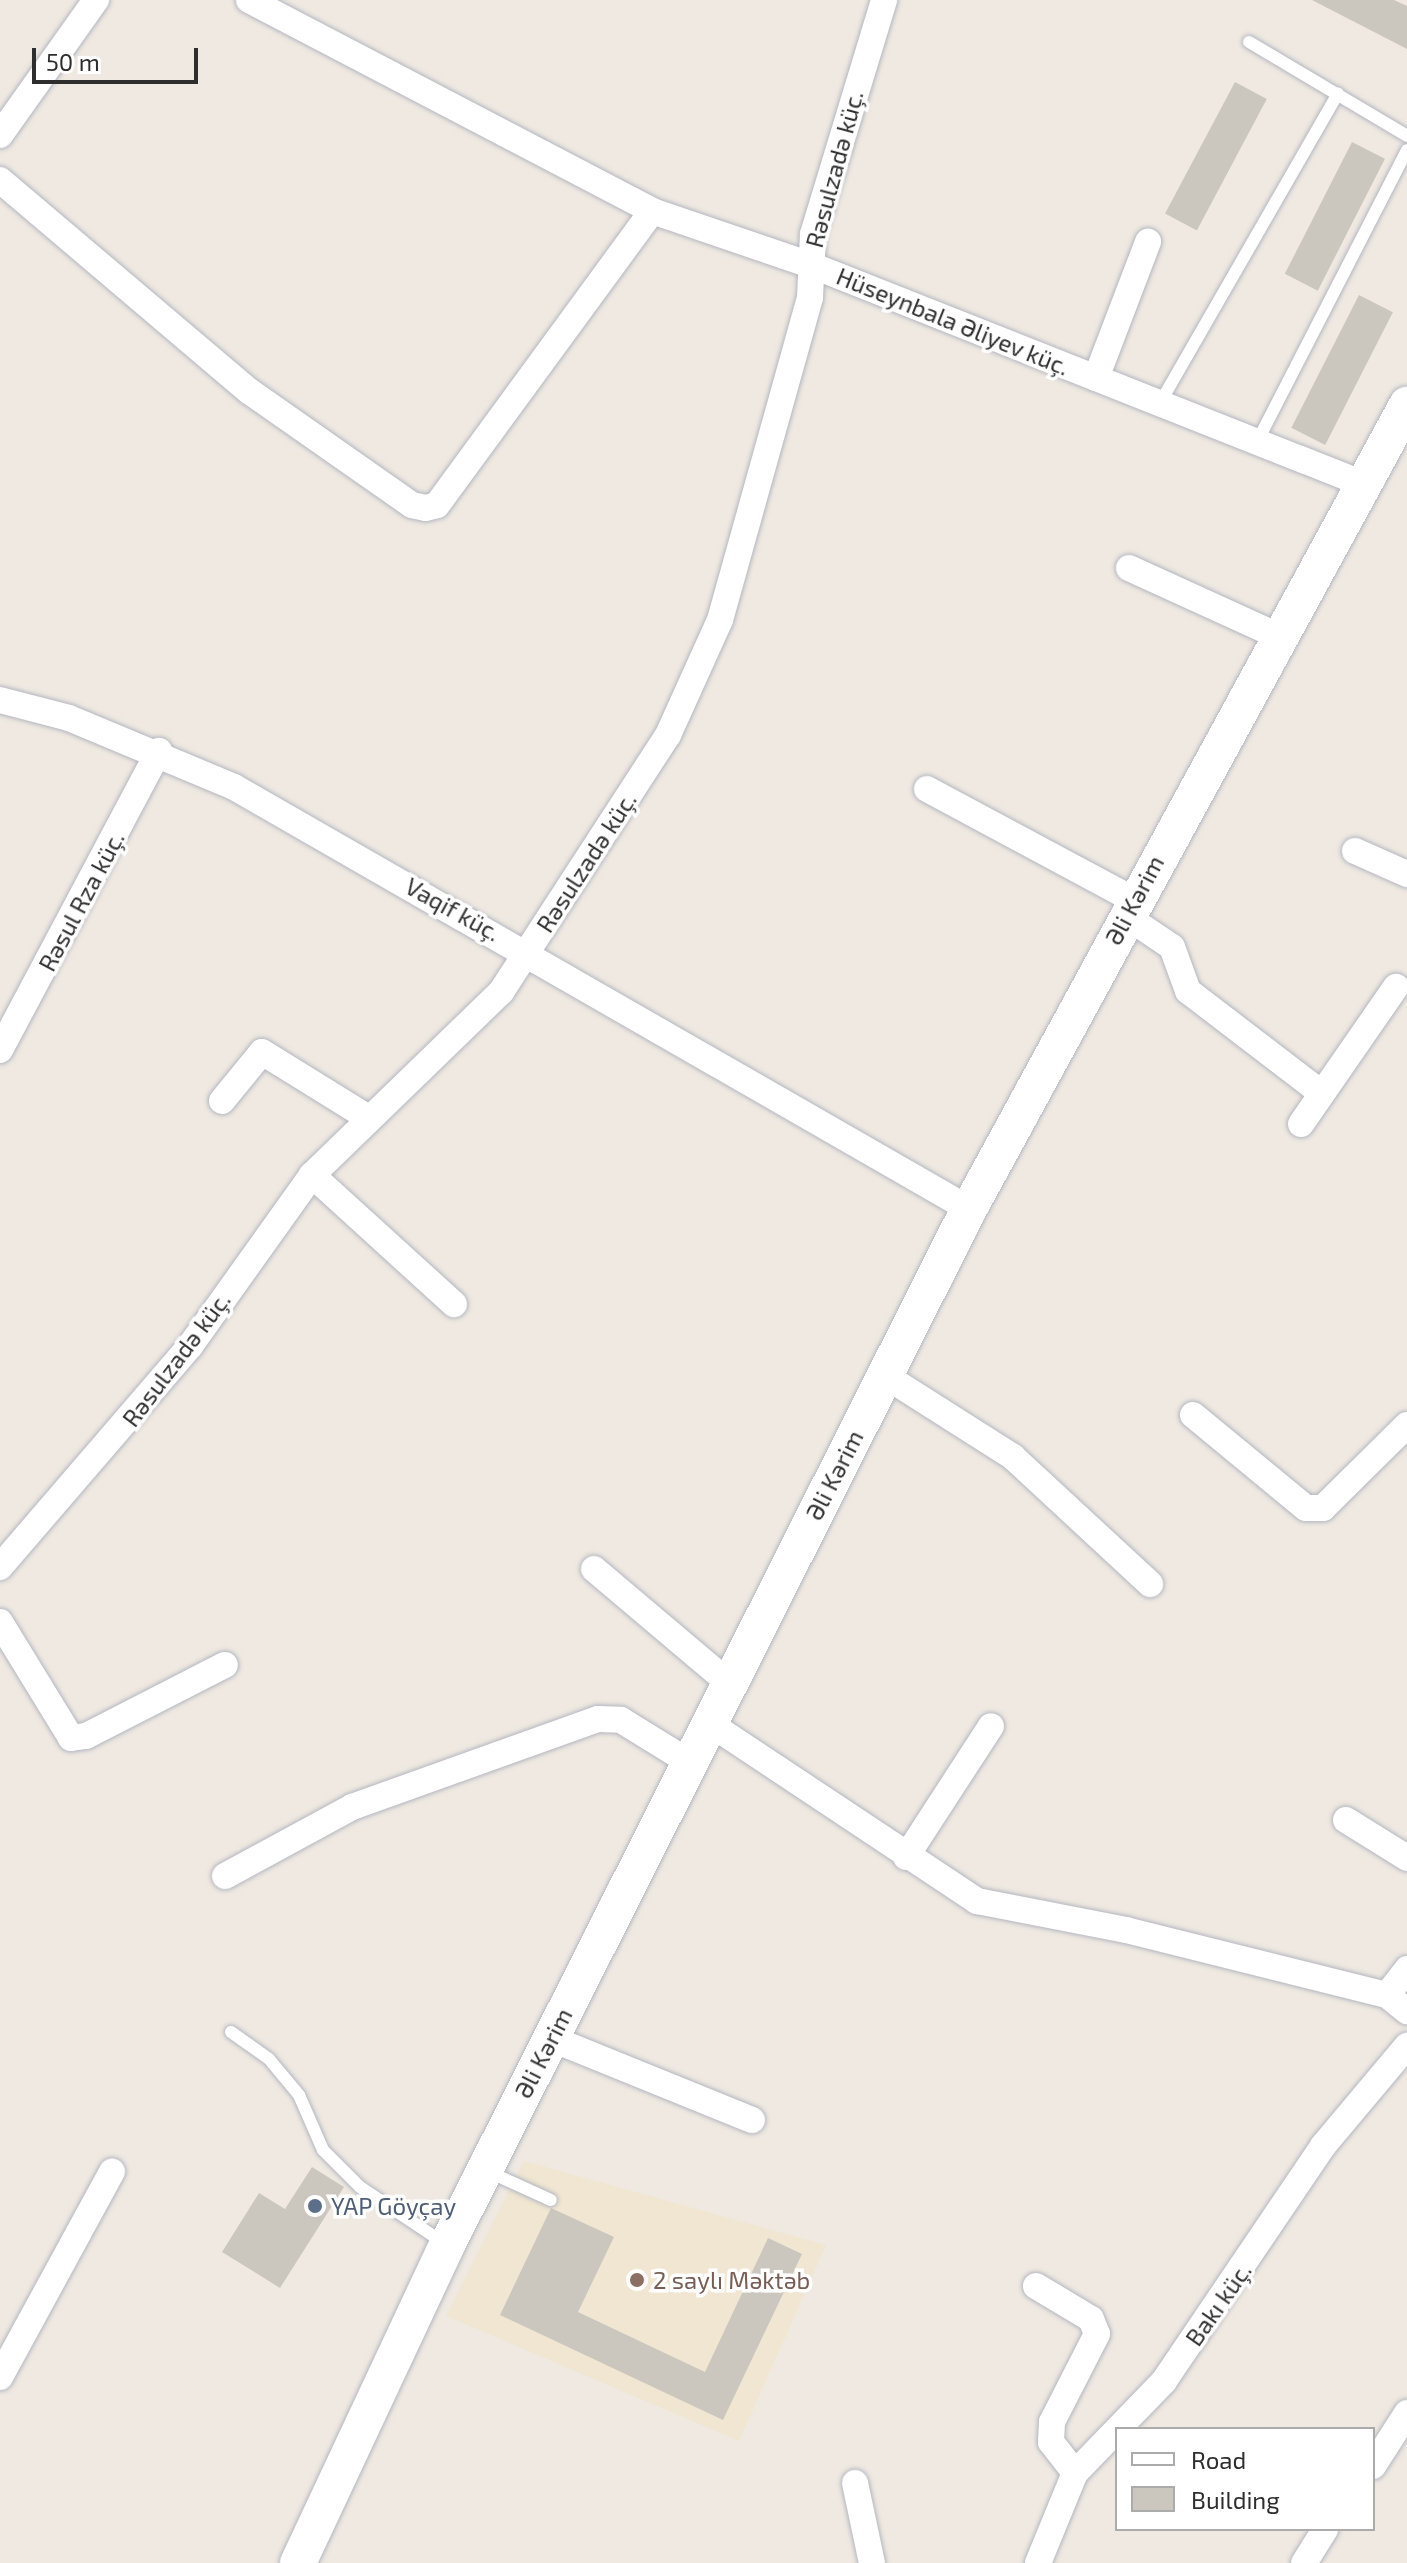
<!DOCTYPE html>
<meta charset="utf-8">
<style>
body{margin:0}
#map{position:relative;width:1407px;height:2563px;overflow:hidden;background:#efe9e1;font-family:"Exo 2",sans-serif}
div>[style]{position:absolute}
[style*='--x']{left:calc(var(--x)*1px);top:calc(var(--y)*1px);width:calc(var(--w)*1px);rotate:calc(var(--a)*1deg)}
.education>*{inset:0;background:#f0e6d1}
.building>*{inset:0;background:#cbc7bf;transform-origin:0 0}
.roads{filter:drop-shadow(0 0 2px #b4b7c1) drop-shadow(0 0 2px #b4b7c1)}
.lane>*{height:12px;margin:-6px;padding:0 6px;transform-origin:6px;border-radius:6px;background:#fff}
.street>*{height:26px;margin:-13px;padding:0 13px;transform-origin:13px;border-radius:13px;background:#fff}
.secondary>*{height:36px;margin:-18px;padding:0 18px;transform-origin:18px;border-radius:18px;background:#fff}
.dots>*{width:22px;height:22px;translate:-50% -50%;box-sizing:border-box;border:4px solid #fff;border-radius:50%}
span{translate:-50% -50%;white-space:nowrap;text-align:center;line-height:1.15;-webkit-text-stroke:7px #fff;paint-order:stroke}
.street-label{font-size:24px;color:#2e2e2e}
.service-label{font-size:24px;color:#4e5e75}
.left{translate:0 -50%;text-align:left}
.education-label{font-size:24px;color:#785e54}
.legend{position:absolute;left:1115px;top:2427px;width:260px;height:104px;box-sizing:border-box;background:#fff;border:2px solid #ababab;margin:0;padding:10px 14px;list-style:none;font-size:24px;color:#2e2e2e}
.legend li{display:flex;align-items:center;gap:16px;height:40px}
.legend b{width:40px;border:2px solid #ababab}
.scale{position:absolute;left:32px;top:48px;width:166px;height:36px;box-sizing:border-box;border:4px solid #2e2e2e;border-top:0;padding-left:10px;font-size:24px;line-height:28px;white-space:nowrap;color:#2e2e2e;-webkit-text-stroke:6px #fff;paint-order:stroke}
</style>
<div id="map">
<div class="education">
<i style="clip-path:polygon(524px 2161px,826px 2245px,739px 2441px,446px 2316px)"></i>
</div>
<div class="building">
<i style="clip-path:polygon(1312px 0,1394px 0,1407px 6px,1407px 49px)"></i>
<i style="left:1235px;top:82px;width:36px;height:149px;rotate:28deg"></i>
<i style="left:1352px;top:142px;width:37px;height:148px;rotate:27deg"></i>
<i style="left:1359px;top:295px;width:38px;height:149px;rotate:27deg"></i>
<i style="clip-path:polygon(312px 2167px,344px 2187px,280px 2288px,222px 2252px,259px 2193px,285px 2209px)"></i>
<i style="clip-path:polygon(551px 2208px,614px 2237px,578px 2312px,705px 2372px,768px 2238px,802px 2254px,723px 2420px,500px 2315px)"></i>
</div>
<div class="roads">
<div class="lane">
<i style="--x:1249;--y:42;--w:184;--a:30.7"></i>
<i style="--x:1160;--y:403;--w:357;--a:-60.1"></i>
<i style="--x:1257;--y:442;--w:328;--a:-62.8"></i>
<i style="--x:231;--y:2032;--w:47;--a:35.4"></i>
<i style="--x:269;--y:2059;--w:47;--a:50.2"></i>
<i style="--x:299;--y:2095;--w:60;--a:66.4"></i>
<i style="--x:323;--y:2150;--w:52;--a:45"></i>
<i style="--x:360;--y:2187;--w:101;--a:33.7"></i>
<i style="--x:487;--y:2171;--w:70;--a:24.4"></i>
</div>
<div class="street">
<i style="--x:249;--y:0;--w:455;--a:27.6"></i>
<i style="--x:652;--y:211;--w:168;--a:18.8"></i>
<i style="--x:811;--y:265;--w:592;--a:21.62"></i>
<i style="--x:0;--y:135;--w:166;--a:-54.6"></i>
<i style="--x:0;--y:180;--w:326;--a:40.3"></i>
<i style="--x:249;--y:391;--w:199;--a:35"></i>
<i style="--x:412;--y:505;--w:14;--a:12"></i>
<i style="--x:426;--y:508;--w:11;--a:-15"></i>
<i style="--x:437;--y:505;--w:364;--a:-53.8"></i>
<i style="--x:1096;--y:378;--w:146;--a:-69.1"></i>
<i style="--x:1129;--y:568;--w:164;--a:24.5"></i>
<i style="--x:0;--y:700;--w:71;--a:14.6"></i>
<i style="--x:69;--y:718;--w:179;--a:22.7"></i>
<i style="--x:234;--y:787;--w:848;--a:29.86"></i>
<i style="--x:927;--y:789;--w:235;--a:28.2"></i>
<i style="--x:1355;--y:851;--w:57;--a:23.9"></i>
<i style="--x:1126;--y:916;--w:55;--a:34"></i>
<i style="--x:1172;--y:947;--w:47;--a:70"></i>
<i style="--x:1188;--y:991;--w:165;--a:37.4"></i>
<i style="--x:0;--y:1050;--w:339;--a:-62"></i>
<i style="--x:222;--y:1101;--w:63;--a:-50.8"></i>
<i style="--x:262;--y:1052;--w:123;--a:31.8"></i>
<i style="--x:1301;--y:1124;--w:167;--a:-55.3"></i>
<i style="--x:312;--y:1175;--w:192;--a:42.3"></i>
<i style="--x:884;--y:1375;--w:153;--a:32.4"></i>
<i style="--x:1013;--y:1457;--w:187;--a:42.8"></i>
<i style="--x:1193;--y:1415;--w:146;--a:39.5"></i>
<i style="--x:1306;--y:1508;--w:17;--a:0"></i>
<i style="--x:1323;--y:1508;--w:118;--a:-44.7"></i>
<i style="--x:0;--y:1567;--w:291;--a:-49.3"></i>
<i style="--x:190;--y:1346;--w:210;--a:-54.5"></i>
<i style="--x:312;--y:1175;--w:263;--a:-44.1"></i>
<i style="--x:501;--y:992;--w:306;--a:-57"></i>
<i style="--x:668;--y:735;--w:126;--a:-65.7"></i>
<i style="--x:720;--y:620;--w:334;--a:-74.4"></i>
<i style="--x:810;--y:298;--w:64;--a:-87.3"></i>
<i style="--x:813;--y:234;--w:245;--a:-73.1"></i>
<i style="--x:594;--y:1569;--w:177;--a:40.2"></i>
<i style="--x:0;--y:1622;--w:136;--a:58.5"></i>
<i style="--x:71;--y:1738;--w:15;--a:-8"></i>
<i style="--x:86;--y:1736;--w:156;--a:-27.1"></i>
<i style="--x:709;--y:1723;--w:322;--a:33.6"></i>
<i style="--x:977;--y:1901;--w:152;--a:11"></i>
<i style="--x:1126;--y:1930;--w:269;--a:14"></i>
<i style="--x:1387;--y:1995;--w:26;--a:39"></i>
<i style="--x:1346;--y:1820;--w:72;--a:31.9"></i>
<i style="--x:906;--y:1857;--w:156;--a:-57"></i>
<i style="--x:225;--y:1876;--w:145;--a:-28.5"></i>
<i style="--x:352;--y:1807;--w:261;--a:-19.7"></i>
<i style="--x:598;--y:1719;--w:23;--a:2"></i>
<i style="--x:621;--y:1720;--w:80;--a:31.7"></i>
<i style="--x:1387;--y:1995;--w:33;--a:-52"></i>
<i style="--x:550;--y:2038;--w:218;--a:22.1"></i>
<i style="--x:1036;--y:2286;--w:64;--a:31"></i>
<i style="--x:1091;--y:2319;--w:16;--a:68"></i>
<i style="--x:1097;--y:2334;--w:99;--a:117.1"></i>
<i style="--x:1052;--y:2422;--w:20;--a:93"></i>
<i style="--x:1051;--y:2442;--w:39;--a:52"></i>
<i style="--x:0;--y:2377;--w:234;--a:-61.4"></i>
<i style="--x:1373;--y:2466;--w:63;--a:-57.3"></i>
<i style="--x:855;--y:2483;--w:82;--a:78"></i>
<i style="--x:1038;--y:2563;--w:97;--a:-67.7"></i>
<i style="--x:1075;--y:2473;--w:128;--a:-45.9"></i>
<i style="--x:1164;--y:2381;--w:284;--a:-55.9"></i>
<i style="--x:1323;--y:2146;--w:131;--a:-50"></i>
<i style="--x:1304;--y:2563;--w:40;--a:-58"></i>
</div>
<div class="secondary">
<i style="--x:298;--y:2563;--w:351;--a:-64.9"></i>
<i style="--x:447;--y:2245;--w:1160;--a:-63.26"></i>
<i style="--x:969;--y:1209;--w:916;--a:-61.42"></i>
</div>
</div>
<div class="dots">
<i style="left:315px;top:2206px;background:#5c6f8a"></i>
<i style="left:637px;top:2280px;background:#8d6e63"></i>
</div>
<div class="street-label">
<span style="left:834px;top:169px;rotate:-75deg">Rəsulzadə küç.</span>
<span style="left:953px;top:321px;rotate:22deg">Hüseynbala Əliyev küç.</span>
<span style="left:586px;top:862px;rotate:-57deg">Rəsulzadə küç.</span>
<span style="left:1134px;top:900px;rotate:-62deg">Əli Kərim</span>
<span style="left:81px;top:901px;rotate:-62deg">Rəsul Rza küç.</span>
<span style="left:453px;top:909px;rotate:29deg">Vaqif küç.</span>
<span style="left:176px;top:1359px;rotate:-53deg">Rəsulzadə küç.</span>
<span style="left:834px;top:1475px;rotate:-63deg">Əli Kərim</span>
<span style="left:543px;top:2053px;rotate:-63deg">Əli Kərim</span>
<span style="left:1218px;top:2304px;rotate:-55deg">Bakı küç.</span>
</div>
<div class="service-label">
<span class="left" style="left:331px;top:2206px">YAP Göyçay</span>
</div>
<div class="education-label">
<span class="left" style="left:653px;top:2280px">2 saylı Məktəb</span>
</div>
<ul class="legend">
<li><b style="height:10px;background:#fff"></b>Road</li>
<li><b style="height:22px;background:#cbc7bf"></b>Building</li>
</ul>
<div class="scale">50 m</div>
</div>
